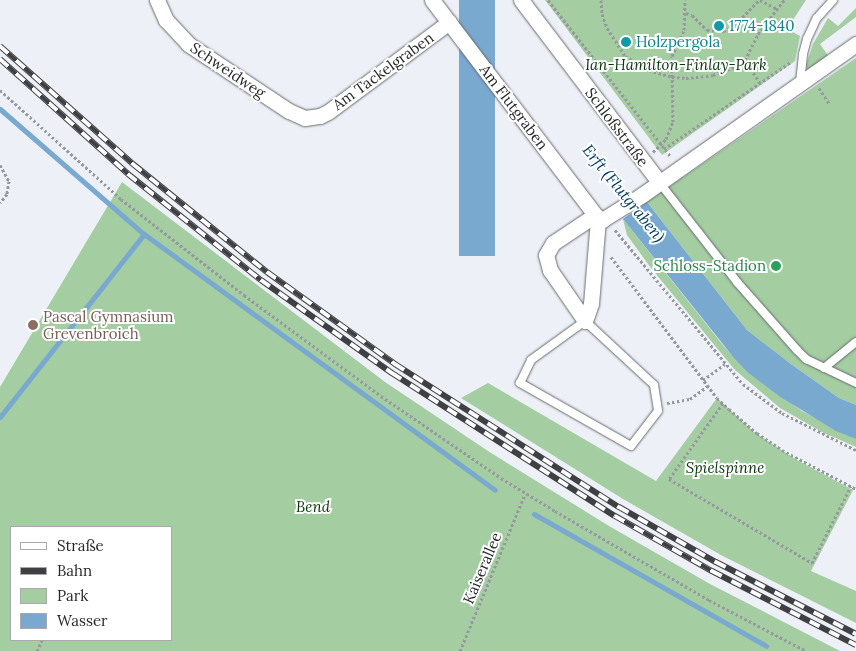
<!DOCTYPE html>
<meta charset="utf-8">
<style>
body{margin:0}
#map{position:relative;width:856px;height:651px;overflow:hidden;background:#edf0f6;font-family:Lora,serif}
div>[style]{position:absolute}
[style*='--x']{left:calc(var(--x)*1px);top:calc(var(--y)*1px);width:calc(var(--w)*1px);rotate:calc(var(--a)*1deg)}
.green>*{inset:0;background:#a4cda2}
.water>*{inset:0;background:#7aa9d0;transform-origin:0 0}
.stream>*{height:5px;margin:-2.5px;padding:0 2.5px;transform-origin:2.5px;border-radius:2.5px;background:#7aa9d0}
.path>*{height:3px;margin-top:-1.5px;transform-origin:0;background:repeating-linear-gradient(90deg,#95989c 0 2.5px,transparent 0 5px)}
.roads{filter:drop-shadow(0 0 1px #676a6f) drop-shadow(0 0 1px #676a6f)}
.lane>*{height:8px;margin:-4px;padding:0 4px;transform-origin:4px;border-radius:4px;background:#fff}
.street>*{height:15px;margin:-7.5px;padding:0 7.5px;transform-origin:7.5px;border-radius:7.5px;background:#fff}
.rail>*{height:5.5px;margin-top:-2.75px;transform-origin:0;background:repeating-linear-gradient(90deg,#fff 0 11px,#3f4043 0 22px);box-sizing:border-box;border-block:1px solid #3f4043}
.dots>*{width:14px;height:14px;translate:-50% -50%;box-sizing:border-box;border:2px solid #fff;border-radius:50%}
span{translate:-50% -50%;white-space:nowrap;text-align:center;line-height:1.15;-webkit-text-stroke:4px #fff;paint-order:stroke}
.culture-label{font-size:15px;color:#0d838f}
.left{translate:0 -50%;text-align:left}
.park-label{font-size:15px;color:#07350a;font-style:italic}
.street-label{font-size:15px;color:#27282b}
.leisure-label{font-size:15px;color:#27864d}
.right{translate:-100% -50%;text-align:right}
.education-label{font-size:15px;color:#785e54}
.water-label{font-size:16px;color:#023e64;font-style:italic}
.legend{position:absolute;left:10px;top:526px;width:162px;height:115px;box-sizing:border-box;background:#fff;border:1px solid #a9a9aa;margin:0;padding:6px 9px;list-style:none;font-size:15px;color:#27282b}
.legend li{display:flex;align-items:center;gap:10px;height:25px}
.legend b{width:25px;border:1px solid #a9a9aa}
</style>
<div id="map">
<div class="green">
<i style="clip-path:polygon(545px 0,806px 0,787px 29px,800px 36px,795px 61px,662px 155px)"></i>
<i style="clip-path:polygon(856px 8px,856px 17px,820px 44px,829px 57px,808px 70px,806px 65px,813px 44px,828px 18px,838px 26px)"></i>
<i style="clip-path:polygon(856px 58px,856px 405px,839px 398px,791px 364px,747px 330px,647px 202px)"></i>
<i style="clip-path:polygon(evenodd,122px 182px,385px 382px,488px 451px,609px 526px,710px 584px,840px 651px,0 651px,0 387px,122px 182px,11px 527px,171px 527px,171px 640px,11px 640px,11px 527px)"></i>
<i style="clip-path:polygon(623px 219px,722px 344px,747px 372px,802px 411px,856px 439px,856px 447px,822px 432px,780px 408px,735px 370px,651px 268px,627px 235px)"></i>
<i style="clip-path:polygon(488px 383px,656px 481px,717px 398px,754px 432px,797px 460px,853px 490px,811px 571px,856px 591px,856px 623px,721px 555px,623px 499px,461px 398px)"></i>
</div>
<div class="water">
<i style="left:459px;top:0;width:36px;height:256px"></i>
<i style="clip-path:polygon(647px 202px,747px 330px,791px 364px,839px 398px,856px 405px,856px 439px,836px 431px,782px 398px,747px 372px,734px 358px,623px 219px)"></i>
</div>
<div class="stream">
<i style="--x:0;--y:109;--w:191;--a:41"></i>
<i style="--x:144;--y:234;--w:434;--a:36.1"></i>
<i style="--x:0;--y:417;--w:233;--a:-51.8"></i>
<i style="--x:534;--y:514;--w:267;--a:29.6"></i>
</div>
<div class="path">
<i style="--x:548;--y:0;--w:199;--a:51.9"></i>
<i style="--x:601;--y:0;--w:14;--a:86"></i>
<i style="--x:602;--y:14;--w:15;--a:70"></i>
<i style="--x:607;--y:28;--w:33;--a:57"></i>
<i style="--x:625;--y:56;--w:28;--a:30"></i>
<i style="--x:649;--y:70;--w:24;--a:17"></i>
<i style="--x:672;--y:77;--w:14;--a:4"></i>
<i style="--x:686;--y:78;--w:27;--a:-6"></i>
<i style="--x:713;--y:75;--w:30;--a:-21"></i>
<i style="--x:741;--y:64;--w:6;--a:-45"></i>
<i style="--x:745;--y:60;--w:29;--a:-63"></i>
<i style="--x:758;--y:34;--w:43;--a:-52.6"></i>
<i style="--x:760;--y:0;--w:19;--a:28"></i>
<i style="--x:686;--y:13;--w:6;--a:18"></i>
<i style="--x:692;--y:15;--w:21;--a:45"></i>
<i style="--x:707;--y:30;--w:16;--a:4"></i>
<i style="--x:723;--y:31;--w:9;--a:-18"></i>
<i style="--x:732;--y:28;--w:39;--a:-46"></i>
<i style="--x:745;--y:60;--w:27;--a:57"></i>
<i style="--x:819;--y:88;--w:20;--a:57"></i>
<i style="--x:0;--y:90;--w:163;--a:42"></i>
<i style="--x:121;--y:199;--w:156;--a:38"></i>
<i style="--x:244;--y:295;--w:170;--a:36.4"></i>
<i style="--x:381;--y:396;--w:145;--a:34.3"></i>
<i style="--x:501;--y:478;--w:63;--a:31.4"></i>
<i style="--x:555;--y:511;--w:178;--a:30"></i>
<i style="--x:709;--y:600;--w:110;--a:27.7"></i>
<i style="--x:664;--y:149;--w:155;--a:-34.5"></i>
<i style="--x:653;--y:152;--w:18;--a:-45"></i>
<i style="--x:666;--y:139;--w:18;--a:-68"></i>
<i style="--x:673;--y:122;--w:66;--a:-90.9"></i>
<i style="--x:672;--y:56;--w:29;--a:-65"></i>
<i style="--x:684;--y:30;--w:30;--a:-88"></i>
<i style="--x:0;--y:165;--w:18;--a:61"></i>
<i style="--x:9;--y:181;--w:13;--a:99"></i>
<i style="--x:7;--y:194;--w:11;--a:128"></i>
<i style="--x:615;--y:230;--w:200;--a:50.3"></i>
<i style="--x:743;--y:384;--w:49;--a:36.6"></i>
<i style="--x:782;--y:413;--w:83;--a:26.6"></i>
<i style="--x:611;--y:257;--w:176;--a:53.1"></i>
<i style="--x:717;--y:398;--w:16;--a:43"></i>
<i style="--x:729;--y:409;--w:37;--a:41"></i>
<i style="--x:757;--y:433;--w:30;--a:34"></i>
<i style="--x:782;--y:450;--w:84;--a:27.8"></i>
<i style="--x:703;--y:380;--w:27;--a:-36"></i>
<i style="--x:667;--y:403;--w:23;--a:-10"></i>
<i style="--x:690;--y:399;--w:22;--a:-36"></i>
<i style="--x:723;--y:403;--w:93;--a:125.4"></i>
<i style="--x:669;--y:479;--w:166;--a:30.4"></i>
<i style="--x:812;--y:563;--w:86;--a:-63.1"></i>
<i style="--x:37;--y:651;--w:12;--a:-66"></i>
<i style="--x:460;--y:651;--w:170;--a:-67.5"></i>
</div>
<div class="roads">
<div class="lane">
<i style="--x:800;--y:83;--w:29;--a:-84"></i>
<i style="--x:803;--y:54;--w:16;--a:-75"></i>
<i style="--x:807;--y:39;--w:23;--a:-65"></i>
<i style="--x:817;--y:18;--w:24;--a:-48"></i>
<i style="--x:659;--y:182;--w:127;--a:52"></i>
<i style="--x:737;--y:282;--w:91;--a:48.6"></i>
<i style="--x:797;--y:350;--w:13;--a:45"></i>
<i style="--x:806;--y:359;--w:55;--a:25.6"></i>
<i style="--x:585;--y:321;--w:94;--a:42.8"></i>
<i style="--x:654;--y:385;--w:26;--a:81"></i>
<i style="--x:658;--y:411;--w:44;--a:127.6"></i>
<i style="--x:631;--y:446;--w:128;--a:-150.4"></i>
<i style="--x:520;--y:383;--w:25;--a:-64"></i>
<i style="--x:531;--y:360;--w:67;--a:-35.8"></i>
<i style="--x:824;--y:368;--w:41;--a:-39.1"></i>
</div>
<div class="street">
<i style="--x:157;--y:0;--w:22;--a:66"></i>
<i style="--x:166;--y:20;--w:33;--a:47"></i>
<i style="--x:188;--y:44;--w:121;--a:33.6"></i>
<i style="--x:289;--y:111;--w:17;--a:24"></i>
<i style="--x:305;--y:118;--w:15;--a:-8"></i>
<i style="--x:320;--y:116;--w:9;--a:-27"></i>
<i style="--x:328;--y:112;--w:151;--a:-36.6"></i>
<i style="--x:432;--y:0;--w:270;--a:52.8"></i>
<i style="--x:595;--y:215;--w:9;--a:36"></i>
<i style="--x:602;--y:220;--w:47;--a:-32"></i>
<i style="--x:642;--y:195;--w:262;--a:-35.2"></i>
<i style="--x:521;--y:0;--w:228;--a:52.8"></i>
<i style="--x:595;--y:215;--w:50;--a:146.3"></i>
<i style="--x:553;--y:243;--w:14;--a:120"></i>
<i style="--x:546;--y:255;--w:16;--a:75"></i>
<i style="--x:550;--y:270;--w:62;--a:55.5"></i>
<i style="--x:585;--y:321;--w:18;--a:-71"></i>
<i style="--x:591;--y:304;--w:86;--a:-85.3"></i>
</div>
</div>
<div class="rail">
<i style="--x:0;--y:46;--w:178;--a:41.6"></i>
<i style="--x:133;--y:164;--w:172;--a:38.9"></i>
<i style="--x:267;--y:272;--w:158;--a:35.7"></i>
<i style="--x:395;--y:364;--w:266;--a:32.6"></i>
<i style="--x:619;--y:507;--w:112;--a:29.6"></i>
<i style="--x:716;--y:562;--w:157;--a:27.2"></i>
<i style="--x:0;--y:59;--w:172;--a:41.9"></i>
<i style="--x:128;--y:174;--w:170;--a:38.6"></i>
<i style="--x:261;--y:280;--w:161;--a:35.4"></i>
<i style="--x:392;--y:373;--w:265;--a:32.7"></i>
<i style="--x:615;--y:516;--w:112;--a:29.6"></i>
<i style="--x:712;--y:571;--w:162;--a:27.2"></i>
</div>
<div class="dots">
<i style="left:719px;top:26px;background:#0f9aa8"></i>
<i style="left:626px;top:42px;background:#0f9aa8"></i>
<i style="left:776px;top:266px;background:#2e9e5b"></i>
<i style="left:33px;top:325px;background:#8d6e63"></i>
</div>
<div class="culture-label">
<span class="left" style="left:729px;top:26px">1774-1840</span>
<span class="left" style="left:636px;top:42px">Holzpergola</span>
</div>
<div class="park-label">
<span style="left:676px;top:65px">Ian-Hamilton-Finlay-Park</span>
<span style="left:725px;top:468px">Spielspinne</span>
<span style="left:313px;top:507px">Bend</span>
</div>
<div class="street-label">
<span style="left:228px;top:70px;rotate:34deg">Schweidweg</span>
<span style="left:383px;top:71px;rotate:-36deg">Am Tackelgraben</span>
<span style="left:514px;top:107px;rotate:53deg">Am Flutgraben</span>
<span style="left:617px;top:127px;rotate:53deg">Schloßstraße</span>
<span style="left:482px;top:568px;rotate:-67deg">Kaiserallee</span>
</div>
<div class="leisure-label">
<span class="right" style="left:766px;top:266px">Schloss-Stadion</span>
</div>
<div class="education-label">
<span class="left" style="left:43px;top:325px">Pascal Gymnasium<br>Grevenbroich</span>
</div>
<div class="water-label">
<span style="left:624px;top:193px;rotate:51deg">Erft (Flutgraben)</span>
</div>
<ul class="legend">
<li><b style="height:6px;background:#fff"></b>Straße</li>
<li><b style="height:6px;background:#3f4043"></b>Bahn</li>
<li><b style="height:14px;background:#a4cda2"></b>Park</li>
<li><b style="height:14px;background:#7aa9d0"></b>Wasser</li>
</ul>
</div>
